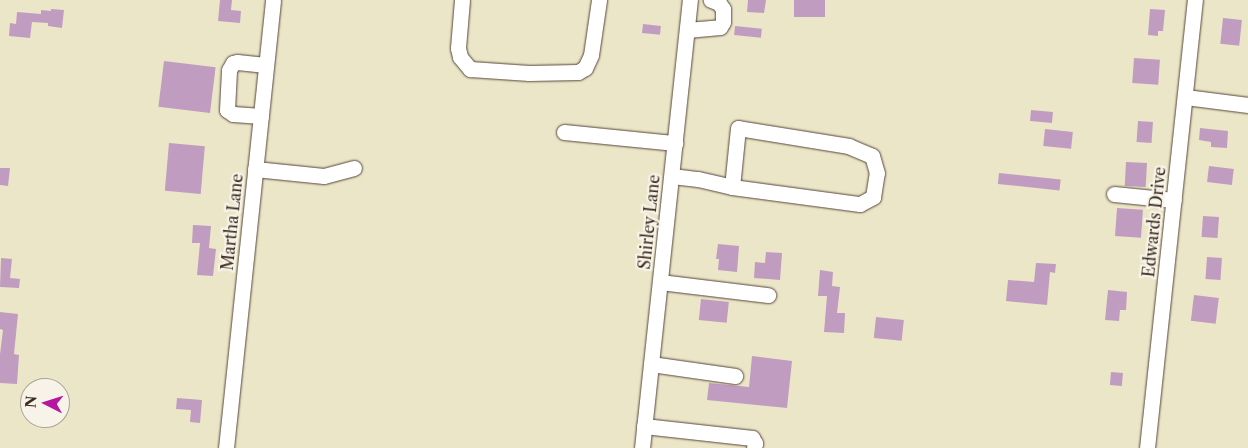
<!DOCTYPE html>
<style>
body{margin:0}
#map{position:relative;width:1248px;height:448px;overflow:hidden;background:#ece6c9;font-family:"Libre Caslon Text",serif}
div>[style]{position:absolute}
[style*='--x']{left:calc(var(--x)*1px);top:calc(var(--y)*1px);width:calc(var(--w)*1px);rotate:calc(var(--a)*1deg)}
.building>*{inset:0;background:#c09cc0;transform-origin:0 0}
.roads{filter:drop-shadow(0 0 1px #564638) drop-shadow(0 0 1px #564638)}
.minor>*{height:15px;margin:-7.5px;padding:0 7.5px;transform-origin:7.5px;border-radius:7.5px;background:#fff}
span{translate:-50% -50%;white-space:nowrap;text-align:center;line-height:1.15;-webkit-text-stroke:4.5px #f7f3e8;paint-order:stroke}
.street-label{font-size:16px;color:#3b2a1e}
.north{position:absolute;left:20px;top:378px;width:50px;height:50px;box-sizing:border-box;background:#f7f3e8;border:1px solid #aca397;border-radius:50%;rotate:275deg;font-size:14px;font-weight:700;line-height:20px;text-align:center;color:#3b2a1e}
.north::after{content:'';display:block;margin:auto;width:18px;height:22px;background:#b5179e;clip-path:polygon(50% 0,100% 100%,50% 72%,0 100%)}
</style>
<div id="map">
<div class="building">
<i style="clip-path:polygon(220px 0,232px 0,231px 10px,241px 11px,240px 23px,218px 21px)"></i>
<i style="clip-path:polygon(748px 0,766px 0,764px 13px,747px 12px)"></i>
<i style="left:794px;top:0;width:31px;height:17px"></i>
<i style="clip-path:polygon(51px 9px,64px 10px,62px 28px,48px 26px,48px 23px,32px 22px,30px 38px,9px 36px,10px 23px,16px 24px,17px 12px,41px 14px,41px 10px,51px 11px)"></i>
<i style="clip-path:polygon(1150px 9px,1165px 10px,1163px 31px,1158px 31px,1158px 36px,1148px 35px)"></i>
<i style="left:1223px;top:18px;width:19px;height:26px;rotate:6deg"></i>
<i style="left:643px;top:24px;width:18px;height:9px;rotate:6deg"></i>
<i style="left:735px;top:26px;width:27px;height:9px;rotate:6deg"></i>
<i style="left:1134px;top:58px;width:26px;height:25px;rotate:4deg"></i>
<i style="left:164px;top:61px;width:52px;height:46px;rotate:7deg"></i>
<i style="left:1031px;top:110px;width:22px;height:11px;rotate:5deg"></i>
<i style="left:1138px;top:121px;width:15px;height:21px;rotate:4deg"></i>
<i style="clip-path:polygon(1200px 128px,1228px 131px,1227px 148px,1211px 147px,1211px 142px,1199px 140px)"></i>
<i style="left:1045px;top:129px;width:28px;height:17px;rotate:6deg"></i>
<i style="left:169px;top:143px;width:36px;height:48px;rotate:5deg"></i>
<i style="left:1126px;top:162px;width:21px;height:24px;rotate:3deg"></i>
<i style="left:1209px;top:166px;width:25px;height:16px;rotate:7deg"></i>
<i style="clip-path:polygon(0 168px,10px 168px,8px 186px,0 185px)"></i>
<i style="left:999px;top:173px;width:62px;height:11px;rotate:6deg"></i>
<i style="left:1117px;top:208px;width:26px;height:28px;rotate:4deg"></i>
<i style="left:1203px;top:216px;width:16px;height:21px;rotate:4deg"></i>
<i style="clip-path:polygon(193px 225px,211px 226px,209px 248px,216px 249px,213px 276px,197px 275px,200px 243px,192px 243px)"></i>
<i style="clip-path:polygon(718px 244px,739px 246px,737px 272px,718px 270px,719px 259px,716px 259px)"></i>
<i style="clip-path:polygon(766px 252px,782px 253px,780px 280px,754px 278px,755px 262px,765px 263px)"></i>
<i style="left:1207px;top:257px;width:15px;height:22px;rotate:4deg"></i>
<i style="clip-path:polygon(1px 258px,12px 259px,10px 278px,20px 279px,19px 288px,0 287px)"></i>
<i style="clip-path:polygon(1036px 263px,1056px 264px,1055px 273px,1050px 272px,1047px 305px,1006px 301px,1008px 280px,1034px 282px)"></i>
<i style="clip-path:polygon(820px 270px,833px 272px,832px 286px,840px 287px,837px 313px,845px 313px,844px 333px,824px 332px,827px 296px,818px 296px)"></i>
<i style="clip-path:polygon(1108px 290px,1127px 292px,1126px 310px,1120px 310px,1119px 321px,1105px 320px)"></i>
<i style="left:1194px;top:295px;width:25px;height:26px;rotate:7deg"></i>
<i style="left:701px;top:299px;width:28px;height:21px;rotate:6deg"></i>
<i style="clip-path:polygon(0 312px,18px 314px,14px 354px,19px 355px,17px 384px,0 383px,0 354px,3px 330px,0 329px)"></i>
<i style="left:876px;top:317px;width:28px;height:21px;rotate:6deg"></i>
<i style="clip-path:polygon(752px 356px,792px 361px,787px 408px,707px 400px,709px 383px,749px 387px)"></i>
<i style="left:1111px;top:372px;width:12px;height:13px;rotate:5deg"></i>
<i style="clip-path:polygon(177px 398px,202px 400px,200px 423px,190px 422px,191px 410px,176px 409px)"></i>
</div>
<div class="roads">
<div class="minor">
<i style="--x:462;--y:0;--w:48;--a:94.8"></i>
<i style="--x:458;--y:48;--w:9;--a:77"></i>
<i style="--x:460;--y:57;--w:16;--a:50"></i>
<i style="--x:470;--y:69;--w:59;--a:3.9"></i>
<i style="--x:529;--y:73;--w:49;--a:-1.2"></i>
<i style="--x:578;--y:72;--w:8;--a:-30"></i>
<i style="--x:585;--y:68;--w:14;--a:-65"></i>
<i style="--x:591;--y:55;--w:56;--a:-81.7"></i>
<i style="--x:687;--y:30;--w:33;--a:-5"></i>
<i style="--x:720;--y:27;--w:6;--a:-59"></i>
<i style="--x:723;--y:22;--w:13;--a:-90"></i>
<i style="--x:723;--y:9;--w:7;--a:-124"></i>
<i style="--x:719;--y:3;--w:9;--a:-159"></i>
<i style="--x:1185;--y:97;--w:64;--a:7.2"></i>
<i style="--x:261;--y:116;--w:28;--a:-176"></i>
<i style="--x:233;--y:114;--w:7;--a:-146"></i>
<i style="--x:227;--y:110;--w:40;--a:-87.1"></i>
<i style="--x:229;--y:70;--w:8;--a:-60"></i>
<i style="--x:233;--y:63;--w:4;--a:-14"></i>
<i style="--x:237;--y:62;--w:29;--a:6"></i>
<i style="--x:564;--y:132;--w:112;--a:5.7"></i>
<i style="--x:255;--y:169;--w:69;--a:5.8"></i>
<i style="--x:324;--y:176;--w:31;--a:-15"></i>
<i style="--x:672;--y:176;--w:26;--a:7"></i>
<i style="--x:698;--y:179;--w:35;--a:13"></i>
<i style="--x:732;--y:187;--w:129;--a:7.6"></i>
<i style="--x:860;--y:204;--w:15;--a:-28"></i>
<i style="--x:873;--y:197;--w:24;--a:-81"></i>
<i style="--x:877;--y:173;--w:18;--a:-106"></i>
<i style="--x:872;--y:156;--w:25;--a:-157"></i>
<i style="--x:849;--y:146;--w:112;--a:-170.8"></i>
<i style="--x:738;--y:128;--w:59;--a:95.8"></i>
<i style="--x:1114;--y:194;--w:60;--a:5.7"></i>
<i style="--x:660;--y:282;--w:109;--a:6.9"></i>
<i style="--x:651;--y:364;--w:85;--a:8.1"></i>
<i style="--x:644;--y:426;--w:109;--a:6.3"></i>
<i style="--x:752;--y:438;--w:6;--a:59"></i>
<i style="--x:755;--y:443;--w:5;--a:101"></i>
<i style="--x:226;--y:448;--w:450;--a:-84"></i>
<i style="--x:642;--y:448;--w:451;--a:-83.9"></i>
<i style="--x:1147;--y:448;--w:451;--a:-83.9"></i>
</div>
</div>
<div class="street-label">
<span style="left:232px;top:222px;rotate:-84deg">Martha Lane</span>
<span style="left:649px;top:222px;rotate:-84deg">Shirley Lane</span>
<span style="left:1154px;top:222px;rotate:-84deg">Edwards Drive</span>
</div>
<div class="north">N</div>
</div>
